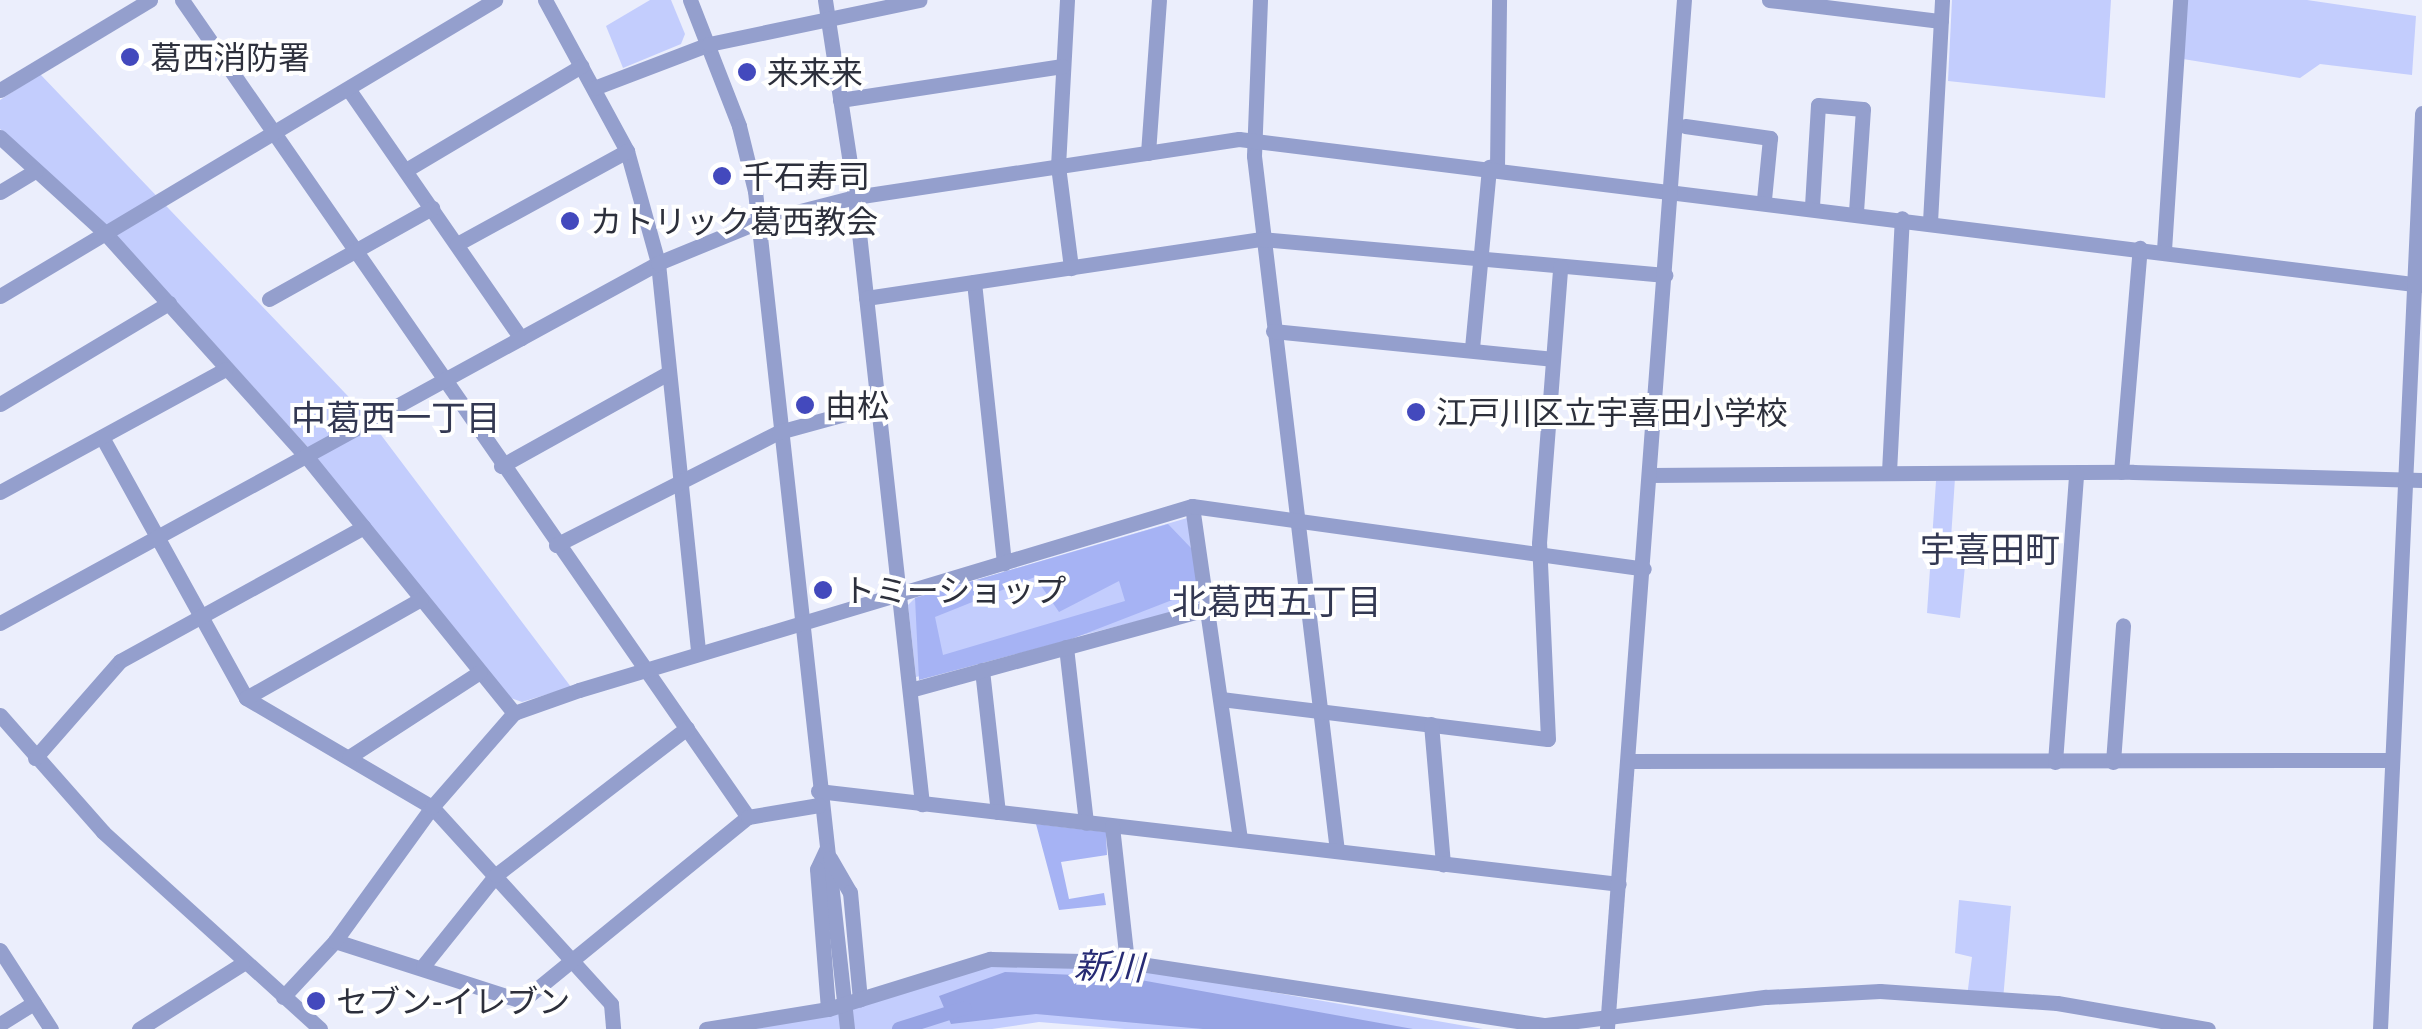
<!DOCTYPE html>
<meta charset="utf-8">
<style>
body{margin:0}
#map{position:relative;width:2422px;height:1029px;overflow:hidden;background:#ebeefc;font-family:"Noto Sans","Noto Sans JP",sans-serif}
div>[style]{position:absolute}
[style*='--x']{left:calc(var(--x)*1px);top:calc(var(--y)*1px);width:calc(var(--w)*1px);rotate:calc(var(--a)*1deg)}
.green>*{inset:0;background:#c3cdfd}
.forest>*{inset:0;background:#a6b3f4}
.water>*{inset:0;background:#97a4e4}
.canal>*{height:14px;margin:-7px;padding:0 7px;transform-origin:7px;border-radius:7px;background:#97a4e4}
.minor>*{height:15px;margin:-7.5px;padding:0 7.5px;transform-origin:7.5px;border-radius:7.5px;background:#949fcd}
.dots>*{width:28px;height:28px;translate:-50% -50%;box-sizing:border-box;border:5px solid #fff;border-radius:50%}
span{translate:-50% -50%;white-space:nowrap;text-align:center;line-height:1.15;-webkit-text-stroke:8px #fff;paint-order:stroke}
.poi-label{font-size:32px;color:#2d303c}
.left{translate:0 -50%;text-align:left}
.neighbourhood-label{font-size:35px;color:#333852}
.water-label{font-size:35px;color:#272b74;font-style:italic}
</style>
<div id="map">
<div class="green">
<i style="clip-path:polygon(650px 0,671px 0,685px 34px,681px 44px,623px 68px,606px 26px)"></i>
<i style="clip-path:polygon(1952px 0,2111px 0,2105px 98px,1948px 81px)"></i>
<i style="clip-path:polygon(2187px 0,2307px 0,2416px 16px,2412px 75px,2320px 64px,2300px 78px,2183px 59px)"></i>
<i style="clip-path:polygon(40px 74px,366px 415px,571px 687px,522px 702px,508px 697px,306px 445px,113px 233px,0 129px,0 100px)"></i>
<i style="clip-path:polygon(1955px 478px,1950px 554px,1966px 555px,1960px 618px,1927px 613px,1936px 481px)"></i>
<i style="clip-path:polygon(1187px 518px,1200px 602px,1194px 607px,916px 677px,908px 605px,915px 598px)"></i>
<i style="clip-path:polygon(1959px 900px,2011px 906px,2003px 1000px,1967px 997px,1972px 957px,1955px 953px)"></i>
<i style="clip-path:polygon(992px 962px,1128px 967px,1483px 1029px,1125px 1029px,1039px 1022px,992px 1029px,732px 1029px)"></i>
</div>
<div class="forest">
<i style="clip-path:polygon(evenodd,1168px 524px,1192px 549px,1198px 590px,1069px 640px,919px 680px,915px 598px,1168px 524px,1035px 577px,1059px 612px,1119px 581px,1125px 601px,943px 655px,935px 617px,1035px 577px)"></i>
<i style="clip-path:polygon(1036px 824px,1106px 832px,1107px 855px,1061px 862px,1069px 899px,1104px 893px,1106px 905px,1059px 910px)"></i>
</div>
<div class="water">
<i style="clip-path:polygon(1005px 972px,1124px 977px,1413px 1029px,1203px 1029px,1036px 1014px,951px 1024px,939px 996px)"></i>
</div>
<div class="canal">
<i style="--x:899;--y:1029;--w:69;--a:-17.7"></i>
</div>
<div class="minor">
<i style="--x:182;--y:0;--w:994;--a:55.29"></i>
<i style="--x:545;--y:0;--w:172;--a:61.5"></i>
<i style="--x:627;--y:151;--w:116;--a:74.5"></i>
<i style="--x:658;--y:263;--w:392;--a:84.1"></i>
<i style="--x:690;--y:0;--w:135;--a:68.7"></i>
<i style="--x:739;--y:126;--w:67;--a:76.2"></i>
<i style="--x:755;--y:191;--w:843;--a:83.73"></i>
<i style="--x:825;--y:0;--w:199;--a:81.3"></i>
<i style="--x:855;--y:197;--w:611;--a:83.7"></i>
<i style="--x:1067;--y:0;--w:166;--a:93.1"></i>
<i style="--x:1058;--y:166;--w:103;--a:82.7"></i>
<i style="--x:1260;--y:0;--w:156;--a:92.2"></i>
<i style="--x:1254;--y:156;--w:700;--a:83.19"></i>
<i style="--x:1769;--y:0;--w:173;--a:7"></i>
<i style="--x:594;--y:88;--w:123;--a:-20.9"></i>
<i style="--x:709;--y:44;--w:215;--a:-11.8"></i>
<i style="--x:0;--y:90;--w:175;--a:-31"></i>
<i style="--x:349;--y:90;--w:302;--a:55.3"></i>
<i style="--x:840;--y:100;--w:225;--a:-8.7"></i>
<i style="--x:1685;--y:126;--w:86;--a:8"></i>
<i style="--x:1770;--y:138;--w:61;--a:95.6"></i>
<i style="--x:0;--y:137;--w:142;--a:42.4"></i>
<i style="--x:105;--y:233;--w:300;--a:48"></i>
<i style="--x:306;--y:456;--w:331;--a:51"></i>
<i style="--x:1148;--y:153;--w:153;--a:-85.9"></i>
<i style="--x:1497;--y:168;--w:168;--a:-89.3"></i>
<i style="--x:406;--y:170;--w:204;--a:-30.7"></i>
<i style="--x:0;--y:192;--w:41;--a:-31"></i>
<i style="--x:1812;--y:206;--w:101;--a:-86.6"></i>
<i style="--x:1818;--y:105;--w:45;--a:5.1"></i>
<i style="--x:1863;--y:109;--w:103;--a:93.9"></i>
<i style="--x:1930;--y:222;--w:222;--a:-86.9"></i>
<i style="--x:457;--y:244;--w:194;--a:-28.7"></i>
<i style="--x:2164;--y:250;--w:251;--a:-86.3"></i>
<i style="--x:974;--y:282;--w:283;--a:83.9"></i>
<i style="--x:0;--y:296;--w:577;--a:-30.88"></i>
<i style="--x:866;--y:298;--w:400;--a:-8.5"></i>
<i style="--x:1262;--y:239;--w:405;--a:5.1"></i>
<i style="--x:269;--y:299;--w:187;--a:-29.2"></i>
<i style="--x:1273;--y:331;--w:280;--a:5.7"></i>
<i style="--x:1472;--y:348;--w:182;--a:-84.6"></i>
<i style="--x:0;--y:404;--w:197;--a:-30.9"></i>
<i style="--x:102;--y:437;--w:298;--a:61.1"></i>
<i style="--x:246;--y:698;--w:216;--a:30.4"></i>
<i style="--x:432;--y:807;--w:266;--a:47.7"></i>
<i style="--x:611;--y:1004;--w:25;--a:85"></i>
<i style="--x:501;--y:466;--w:191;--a:-29.1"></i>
<i style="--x:1889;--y:472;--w:254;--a:-87.1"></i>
<i style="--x:2121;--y:472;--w:225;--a:-85.2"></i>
<i style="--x:1650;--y:475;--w:483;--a:-0.4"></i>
<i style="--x:2133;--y:472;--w:289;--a:1.6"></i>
<i style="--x:0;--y:492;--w:257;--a:-28.6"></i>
<i style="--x:1192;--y:506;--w:337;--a:81.8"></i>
<i style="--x:556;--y:545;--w:250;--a:-26.9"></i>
<i style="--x:779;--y:432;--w:103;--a:-15.3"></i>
<i style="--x:0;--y:623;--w:750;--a:-28.68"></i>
<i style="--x:658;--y:263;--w:108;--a:-22.3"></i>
<i style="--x:758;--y:222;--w:100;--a:-14.5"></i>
<i style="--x:855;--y:197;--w:388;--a:-8.6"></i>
<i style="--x:1239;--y:139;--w:1192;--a:7.04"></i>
<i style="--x:1066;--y:647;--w:177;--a:83.5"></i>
<i style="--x:982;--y:670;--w:143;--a:83.6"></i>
<i style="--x:910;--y:690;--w:308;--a:-15.3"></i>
<i style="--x:246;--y:698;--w:201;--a:-29.5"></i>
<i style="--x:1221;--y:699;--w:329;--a:7"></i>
<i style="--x:1548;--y:739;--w:196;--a:-92.6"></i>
<i style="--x:1539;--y:543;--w:277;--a:-85.6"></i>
<i style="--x:0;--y:715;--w:156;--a:48.6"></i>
<i style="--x:103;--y:832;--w:293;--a:42.2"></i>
<i style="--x:1431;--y:724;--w:141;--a:85.1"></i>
<i style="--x:349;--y:757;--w:156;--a:-33"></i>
<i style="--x:35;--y:758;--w:129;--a:-48.8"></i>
<i style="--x:120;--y:661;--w:278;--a:-28.8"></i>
<i style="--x:1629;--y:761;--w:761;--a:-0.08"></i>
<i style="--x:2055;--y:762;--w:289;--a:-85.8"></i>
<i style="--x:2113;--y:762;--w:137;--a:-85.8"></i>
<i style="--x:818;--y:791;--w:806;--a:6.62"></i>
<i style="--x:1112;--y:826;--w:137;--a:83.7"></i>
<i style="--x:826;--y:850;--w:21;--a:115"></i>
<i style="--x:817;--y:869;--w:140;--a:85.5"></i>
<i style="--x:830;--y:858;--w:39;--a:60"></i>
<i style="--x:850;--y:892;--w:108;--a:84.7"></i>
<i style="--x:335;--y:941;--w:196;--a:17.8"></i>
<i style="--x:522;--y:1001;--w:291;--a:-39.2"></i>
<i style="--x:748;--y:817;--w:72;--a:-9.6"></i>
<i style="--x:0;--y:950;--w:94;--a:57.2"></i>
<i style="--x:423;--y:966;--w:117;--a:-51.3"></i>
<i style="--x:496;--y:875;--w:241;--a:-37.6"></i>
<i style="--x:283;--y:997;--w:76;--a:-47.1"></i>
<i style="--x:335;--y:941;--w:165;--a:-54.1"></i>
<i style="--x:432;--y:807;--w:125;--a:-48.9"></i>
<i style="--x:514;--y:713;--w:69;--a:-19.5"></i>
<i style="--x:579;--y:690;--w:640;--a:-16.71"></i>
<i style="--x:1192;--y:506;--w:456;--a:7.9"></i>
<i style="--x:0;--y:1024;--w:40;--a:-32"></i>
<i style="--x:1607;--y:1028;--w:1031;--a:-85.72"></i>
<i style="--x:139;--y:1029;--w:122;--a:-32.3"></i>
<i style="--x:706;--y:1029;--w:124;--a:-9.3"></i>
<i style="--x:828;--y:1009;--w:170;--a:-17.2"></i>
<i style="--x:990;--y:959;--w:137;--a:1.3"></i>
<i style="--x:1127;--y:962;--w:424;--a:8.6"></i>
<i style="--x:1546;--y:1025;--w:222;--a:-7.3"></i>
<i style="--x:1766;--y:997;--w:114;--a:-3"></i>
<i style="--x:1880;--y:991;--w:177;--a:3.9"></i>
<i style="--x:2057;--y:1003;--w:153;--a:9.8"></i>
<i style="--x:2380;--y:1029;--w:917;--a:-87.37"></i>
</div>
<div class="dots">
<i style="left:130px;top:57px;background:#4349bd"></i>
<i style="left:747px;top:72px;background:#4349bd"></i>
<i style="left:722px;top:176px;background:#4349bd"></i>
<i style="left:570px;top:221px;background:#4349bd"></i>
<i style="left:805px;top:405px;background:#4349bd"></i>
<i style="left:1416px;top:412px;background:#4349bd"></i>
<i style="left:823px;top:590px;background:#4349bd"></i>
<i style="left:316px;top:1001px;background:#4349bd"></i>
</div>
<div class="poi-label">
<span class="left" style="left:150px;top:57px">葛西消防署</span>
<span class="left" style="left:767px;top:72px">来来来</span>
<span class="left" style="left:742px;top:176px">千石寿司</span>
<span class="left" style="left:590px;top:221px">カトリック葛西教会</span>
<span class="left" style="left:825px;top:405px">由松</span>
<span class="left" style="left:1436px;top:412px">江戸川区立宇喜田小学校</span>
<span class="left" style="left:843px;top:590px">トミーショップ</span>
<span class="left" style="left:336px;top:1001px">セブン-イレブン</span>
</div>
<div class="neighbourhood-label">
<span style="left:396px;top:417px">中葛西一丁目</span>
<span style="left:1990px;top:549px">宇喜田町</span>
<span style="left:1277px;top:601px">北葛西五丁目</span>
</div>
<div class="water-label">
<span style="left:1109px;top:966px;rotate:2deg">新川</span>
</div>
</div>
